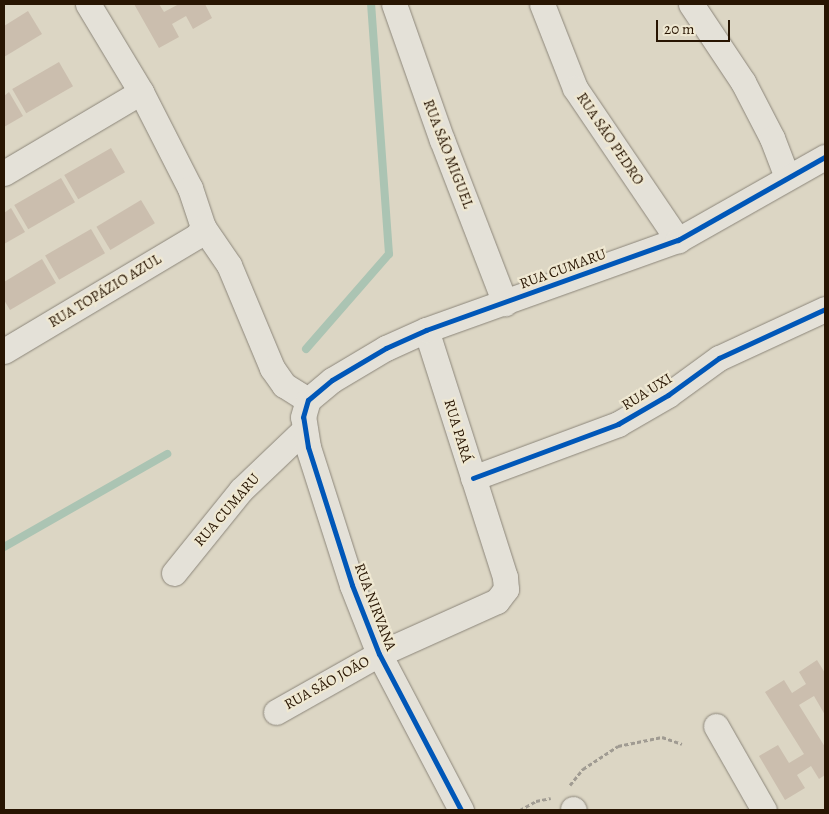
<!DOCTYPE html>
<meta charset="utf-8">
<style>
body{margin:0}
#map{position:relative;width:829px;height:814px;overflow:hidden;background:#dcd6c4;font-family:Alegreya,serif}
div>[style]{position:absolute}
[style*='--x']{left:calc(var(--x)*1px);top:calc(var(--y)*1px);width:calc(var(--w)*1px);rotate:calc(var(--a)*1deg)}
.stream>*{height:8px;margin:-4px;padding:0 4px;transform-origin:4px;border-radius:4px;background:#abc4b3}
.building>*{inset:0;background:#cbbeae;transform-origin:0 0}
.path>*{height:3px;margin-top:-1.5px;transform-origin:0;background:repeating-linear-gradient(90deg,#a09b92 0 4px,transparent 0 6.5px)}
.roads{filter:drop-shadow(0 0 1px #8c867a) drop-shadow(0 0 1px #8c867a)}
.minor>*{height:25px;margin:-12.5px;padding:0 12.5px;transform-origin:12.5px;border-radius:12.5px;background:#e4e1d8}
.cycleway>*{height:5px;margin:-2.5px;padding:0 2.5px;transform-origin:2.5px;border-radius:2.5px;background:#0057b8}
span{translate:-50% -50%;white-space:nowrap;text-align:center;line-height:1.15;-webkit-text-stroke:4.5px #efe8d2;paint-order:stroke}
.street-label{font-size:15px;color:#281502}
.frame{position:absolute;inset:0;border:5px solid #281502;pointer-events:none}
.scale{position:absolute;left:656px;top:20px;width:74px;height:22px;box-sizing:border-box;border:2px solid #281502;border-top:0;padding-left:6px;font-size:15px;line-height:18px;white-space:nowrap;color:#281502;-webkit-text-stroke:4px #efe8d2;paint-order:stroke}
</style>
<div id="map">
<div class="stream">
<i style="--x:306;--y:349;--w:126;--a:-48.9"></i>
<i style="--x:389;--y:254;--w:251;--a:-94.1"></i>
<i style="--x:4;--y:547;--w:188;--a:-29.7"></i>
</div>
<div class="building">
<i style="clip-path:polygon(134px 4px,159px 4px,164px 12px,179px 4px,205px 4px,212px 18px,193px 29px,186px 16px,172px 24px,179px 37px,159px 48px)"></i>
<i style="clip-path:polygon(28px 11px,42px 34px,4px 57px,4px 26px)"></i>
<i style="left:59px;top:62px;width:28px;height:54px;rotate:60deg"></i>
<i style="clip-path:polygon(9px 92px,23px 116px,4px 127px,4px 96px)"></i>
<i style="left:111px;top:148px;width:28px;height:54px;rotate:60deg"></i>
<i style="left:61px;top:178px;width:28px;height:54px;rotate:60deg"></i>
<i style="left:141px;top:200px;width:27px;height:52px;rotate:59deg"></i>
<i style="clip-path:polygon(11px 208px,25px 232px,4px 244px,4px 213px)"></i>
<i style="left:91px;top:229px;width:28px;height:53px;rotate:60deg"></i>
<i style="clip-path:polygon(42px 259px,56px 283px,10px 310px,4px 300px,4px 282px)"></i>
<i style="clip-path:polygon(817px 660px,825px 673px,825px 715px,814px 696px,799px 705px,825px 747px,825px 775px,819px 779px,811px 766px,797px 775px,805px 788px,785px 800px,759px 756px,778px 745px,789px 763px,804px 754px,765px 692px,784px 680px,792px 693px,806px 684px,799px 672px)"></i>
</div>
<div class="path">
<i style="--x:570;--y:785;--w:21;--a:-51"></i>
<i style="--x:583;--y:769;--w:42;--a:-33.3"></i>
<i style="--x:618;--y:746;--w:45;--a:-11.6"></i>
<i style="--x:662;--y:737;--w:21;--a:19"></i>
<i style="--x:520;--y:810;--w:18;--a:-29"></i>
<i style="--x:536;--y:801;--w:15;--a:-11"></i>
</div>
<div class="roads">
<div class="minor">
<i style="--x:88;--y:4;--w:103;--a:58.9"></i>
<i style="--x:141;--y:92;--w:108;--a:63"></i>
<i style="--x:190;--y:188;--w:41;--a:71.6"></i>
<i style="--x:394;--y:4;--w:144;--a:70.6"></i>
<i style="--x:442;--y:140;--w:175;--a:68.9"></i>
<i style="--x:542;--y:4;--w:90;--a:68.6"></i>
<i style="--x:575;--y:88;--w:184;--a:55.9"></i>
<i style="--x:691;--y:4;--w:94;--a:56.3"></i>
<i style="--x:743;--y:82;--w:63;--a:62.6"></i>
<i style="--x:772;--y:138;--w:42;--a:69"></i>
<i style="--x:4;--y:173;--w:159;--a:-30.6"></i>
<i style="--x:203;--y:227;--w:46;--a:55.6"></i>
<i style="--x:229;--y:265;--w:112;--a:67.3"></i>
<i style="--x:272;--y:368;--w:21;--a:55"></i>
<i style="--x:284;--y:385;--w:28;--a:32"></i>
<i style="--x:4;--y:351;--w:225;--a:-30.8"></i>
<i style="--x:197;--y:236;--w:11;--a:-56"></i>
<i style="--x:473;--y:478;--w:155;--a:-20.4"></i>
<i style="--x:618;--y:424;--w:58;--a:-30.1"></i>
<i style="--x:668;--y:395;--w:63;--a:-36"></i>
<i style="--x:719;--y:358;--w:117;--a:-24.8"></i>
<i style="--x:174;--y:573;--w:107;--a:-51.1"></i>
<i style="--x:241;--y:490;--w:88;--a:-43.6"></i>
<i style="--x:276;--y:712;--w:118;--a:-29.4"></i>
<i style="--x:379;--y:654;--w:129;--a:-24.2"></i>
<i style="--x:497;--y:601;--w:15;--a:-53"></i>
<i style="--x:506;--y:589;--w:12;--a:-95"></i>
<i style="--x:505;--y:577;--w:259;--a:-107.7"></i>
<i style="--x:716;--y:726;--w:97;--a:60.3"></i>
<i style="--x:573;--y:809;--w:1;--a:45"></i>
<i style="--x:461;--y:810;--w:176;--a:-117.7"></i>
<i style="--x:379;--y:654;--w:74;--a:-111.4"></i>
<i style="--x:352;--y:585;--w:145;--a:-107.7"></i>
<i style="--x:308;--y:447;--w:30;--a:-99"></i>
<i style="--x:303;--y:417;--w:18;--a:-74"></i>
<i style="--x:308;--y:400;--w:31;--a:-40"></i>
<i style="--x:332;--y:380;--w:63;--a:-30.7"></i>
<i style="--x:386;--y:348;--w:44;--a:-24.2"></i>
<i style="--x:426;--y:330;--w:268;--a:-19.7"></i>
<i style="--x:678;--y:240;--w:169;--a:-29.5"></i>
</div>
</div>
<div class="cycleway">
<i style="--x:473;--y:478;--w:155;--a:-20.4"></i>
<i style="--x:618;--y:424;--w:58;--a:-30.1"></i>
<i style="--x:668;--y:395;--w:63;--a:-36"></i>
<i style="--x:719;--y:358;--w:117;--a:-24.8"></i>
<i style="--x:461;--y:810;--w:176;--a:-117.7"></i>
<i style="--x:379;--y:654;--w:74;--a:-111.4"></i>
<i style="--x:352;--y:585;--w:145;--a:-107.7"></i>
<i style="--x:308;--y:447;--w:30;--a:-99"></i>
<i style="--x:303;--y:417;--w:18;--a:-74"></i>
<i style="--x:308;--y:400;--w:31;--a:-40"></i>
<i style="--x:332;--y:380;--w:63;--a:-30.7"></i>
<i style="--x:386;--y:348;--w:44;--a:-24.2"></i>
<i style="--x:426;--y:330;--w:268;--a:-19.7"></i>
<i style="--x:678;--y:240;--w:169;--a:-29.5"></i>
</div>
<div class="street-label">
<span style="left:610px;top:139px;rotate:56deg">RUA SÃO PEDRO</span>
<span style="left:448px;top:154px;rotate:69deg">RUA SÃO MIGUEL</span>
<span style="left:563px;top:269px;rotate:-20deg">RUA CUMARU</span>
<span style="left:105px;top:291px;rotate:-31deg">RUA TOPÁZIO AZUL</span>
<span style="left:647px;top:392px;rotate:-32deg">RUA UXI</span>
<span style="left:458px;top:431px;rotate:73deg">RUA PARÁ</span>
<span style="left:227px;top:510px;rotate:-49deg">RUA CUMARU</span>
<span style="left:375px;top:607px;rotate:69deg">RUA NIRVANA</span>
<span style="left:327px;top:683px;rotate:-29deg">RUA SÃO JOÃO</span>
</div>
<div class="frame"></div>
<div class="scale">20 m</div>
</div>
